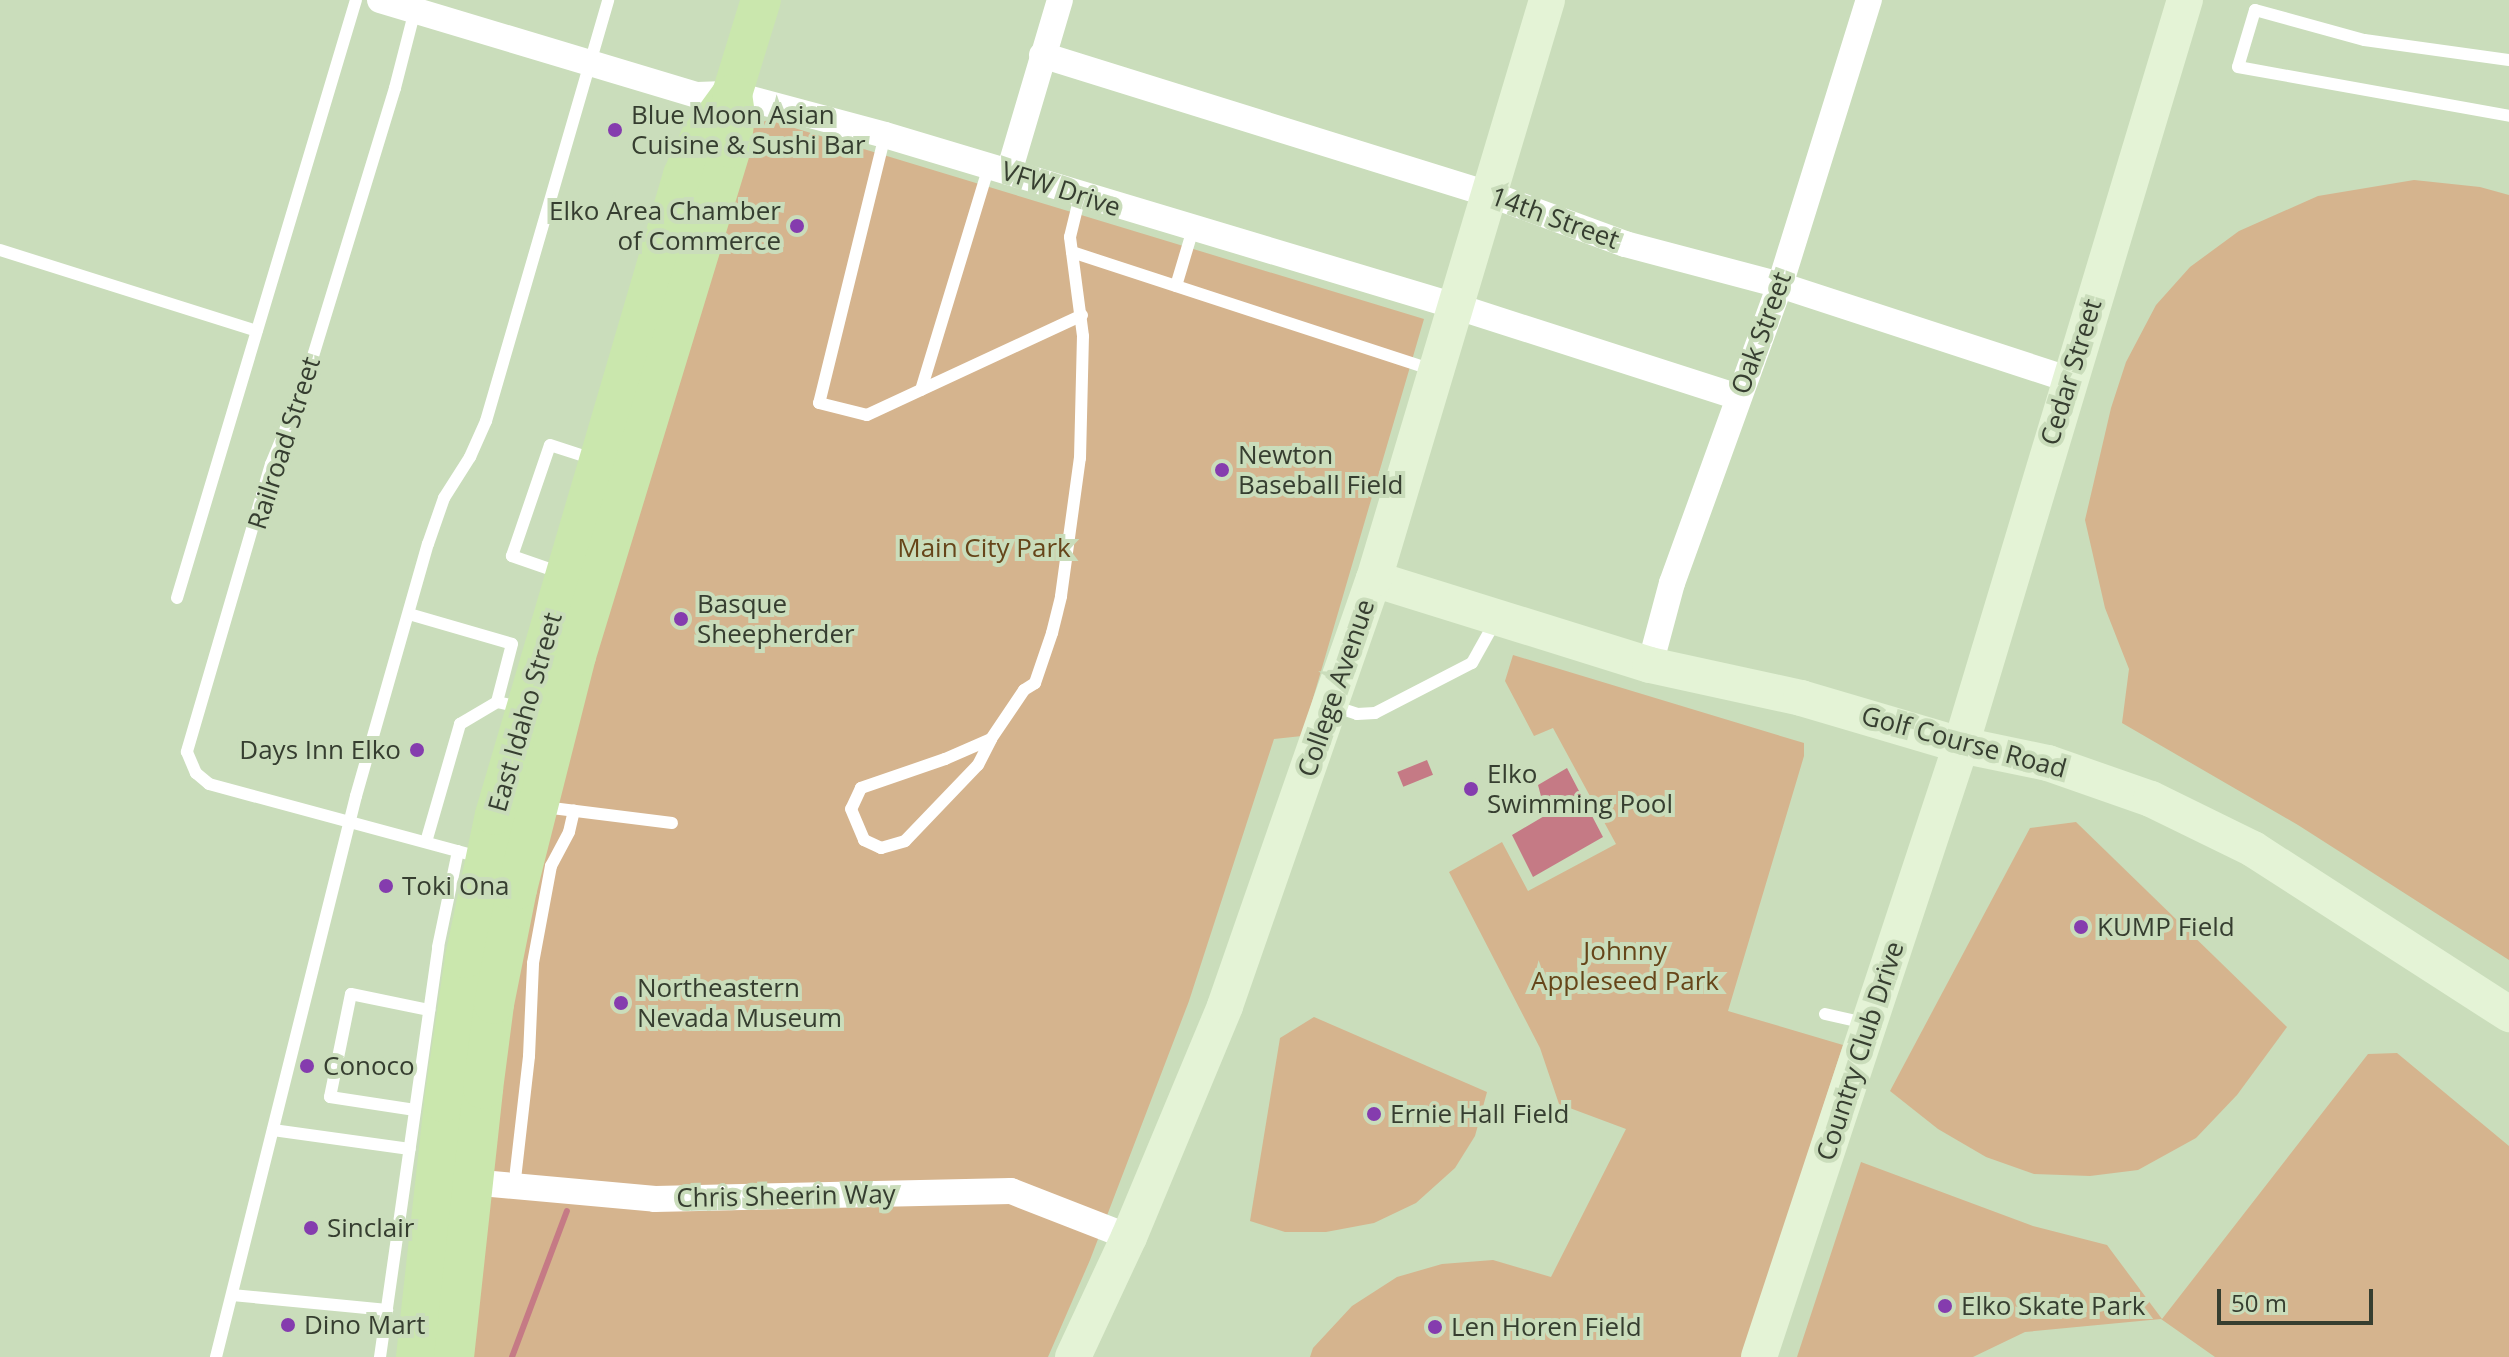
<!DOCTYPE html>
<style>
body{margin:0}
#map{position:relative;width:2509px;height:1357px;overflow:hidden;background:#caddbb;font-family:"Open Sans",sans-serif}
div>[style]{position:absolute}
[style*='--x']{left:calc(var(--x)*1px);top:calc(var(--y)*1px);width:calc(var(--w)*1px);rotate:calc(var(--a)*1deg)}
.green>*{inset:0;background:#d5b48e}
.water>*{inset:0;background:#c57a85;transform-origin:0 0}
.stream>*{height:6px;margin:-3px;padding:0 3px;transform-origin:3px;border-radius:3px;background:#c57a85}
.lane>*{height:12px;margin:-6px;padding:0 6px;transform-origin:6px;border-radius:6px;background:#fff}
.street>*{height:26px;margin:-13px;padding:0 13px;transform-origin:13px;border-radius:13px;background:#fff}
.secondary>*{height:36px;margin:-18px;padding:0 18px;transform-origin:18px;border-radius:18px;background:#e4f3d6}
.primary>*{height:40px;margin:-20px;padding:0 20px;transform-origin:20px;border-radius:20px;background:#cae7ad}
.dots>*{width:22px;height:22px;translate:-50% -50%;box-sizing:border-box;border:4px solid #caddbb;border-radius:50%}
span{translate:-50% -50%;white-space:nowrap;text-align:center;line-height:1.15;-webkit-text-stroke:8px #caddbb;paint-order:stroke}
.poi-label{font-size:26px;color:#363e30}
.left{translate:0 -50%;text-align:left}
.right{translate:-100% -50%;text-align:right}
.street-label{font-size:26px;color:#363e30}
.park-label{font-size:26px;color:#664519}
.scale{position:absolute;left:2217px;top:1289px;width:156px;height:36px;box-sizing:border-box;border:4px solid #363e30;border-top:0;padding-left:10px;font-size:24px;line-height:28px;white-space:nowrap;color:#363e30;-webkit-text-stroke:6px #caddbb;paint-order:stroke}
</style>
<div id="map">
<div class="green">
<i style="clip-path:polygon(768px 120px,1424px 319px,1302px 736px,1274px 739px,1189px 1001px,1090px 1260px,1048px 1357px,461px 1357px,534px 862px,754px 125px)"></i>
<i style="clip-path:polygon(2414px 180px,2480px 187px,2509px 195px,2509px 960px,2298px 825px,2122px 723px,2129px 669px,2105px 608px,2085px 520px,2111px 408px,2126px 362px,2156px 305px,2190px 267px,2239px 231px,2318px 196px)"></i>
<i style="clip-path:polygon(1513px 655px,1804px 743px,1804px 756px,1728px 1011px,1843px 1045px,1742px 1357px,1310px 1357px,1313px 1348px,1352px 1306px,1397px 1277px,1442px 1264px,1493px 1260px,1551px 1277px,1626px 1129px,1559px 1104px,1540px 1048px,1449px 872px,1502px 842px,1528px 891px,1616px 844px,1553px 728px,1534px 736px,1505px 681px)"></i>
<i style="clip-path:polygon(2076px 822px,2287px 1027px,2237px 1095px,2196px 1138px,2138px 1170px,2090px 1176px,2034px 1174px,1986px 1157px,1938px 1129px,1890px 1091px,2030px 828px)"></i>
<i style="clip-path:polygon(1314px 1017px,1487px 1092px,1475px 1136px,1455px 1168px,1416px 1203px,1374px 1223px,1326px 1232px,1285px 1232px,1250px 1221px,1280px 1038px)"></i>
<i style="clip-path:polygon(2397px 1053px,2509px 1146px,2509px 1357px,2215px 1357px,2161px 1319px,2025px 1332px,1973px 1357px,1797px 1357px,1861px 1162px,2033px 1226px,2107px 1245px,2162px 1319px,2368px 1054px)"></i>
</div>
<div class="water">
<i style="left:1427px;top:760px;width:16px;height:32px;rotate:68deg"></i>
<i style="clip-path:polygon(1567px 768px,1603px 837px,1533px 877px,1512px 835px,1546px 815px,1538px 785px)"></i>
</div>
<div class="stream">
<i style="--x:512;--y:1357;--w:156;--a:-69.4"></i>
</div>
<div class="lane">
<i style="--x:415;--y:10;--w:81;--a:104.4"></i>
<i style="--x:395;--y:88;--w:307;--a:107"></i>
<i style="--x:305;--y:382;--w:89;--a:112.5"></i>
<i style="--x:271;--y:464;--w:300;--a:106.3"></i>
<i style="--x:187;--y:752;--w:23;--a:67"></i>
<i style="--x:196;--y:773;--w:17;--a:40"></i>
<i style="--x:209;--y:784;--w:281;--a:15.1"></i>
<i style="--x:2509;--y:60;--w:146;--a:-172.1"></i>
<i style="--x:2364;--y:40;--w:113;--a:-164.6"></i>
<i style="--x:2255;--y:10;--w:59;--a:106.6"></i>
<i style="--x:2238;--y:67;--w:275;--a:10.2"></i>
<i style="--x:885;--y:135;--w:276;--a:103.8"></i>
<i style="--x:819;--y:403;--w:49;--a:14"></i>
<i style="--x:867;--y:415;--w:237;--a:-24.9"></i>
<i style="--x:0;--y:250;--w:269;--a:17.5"></i>
<i style="--x:1072;--y:252;--w:381;--a:18.1"></i>
<i style="--x:1176;--y:286;--w:59;--a:-73.4"></i>
<i style="--x:921;--y:390;--w:234;--a:-73.1"></i>
<i style="--x:561;--y:573;--w:52;--a:-160.9"></i>
<i style="--x:512;--y:556;--w:117;--a:-71.1"></i>
<i style="--x:550;--y:445;--w:45;--a:18"></i>
<i style="--x:177;--y:598;--w:624;--a:-73.34"></i>
<i style="--x:409;--y:614;--w:107;--a:16.2"></i>
<i style="--x:512;--y:644;--w:60;--a:104.5"></i>
<i style="--x:1333;--y:706;--w:25;--a:18"></i>
<i style="--x:1357;--y:714;--w:18;--a:-3"></i>
<i style="--x:1375;--y:713;--w:109;--a:-27.3"></i>
<i style="--x:1472;--y:663;--w:49;--a:-60.8"></i>
<i style="--x:991;--y:739;--w:50;--a:156.5"></i>
<i style="--x:945;--y:759;--w:89;--a:161"></i>
<i style="--x:861;--y:788;--w:23;--a:115"></i>
<i style="--x:851;--y:809;--w:34;--a:67"></i>
<i style="--x:864;--y:840;--w:19;--a:25"></i>
<i style="--x:881;--y:848;--w:25;--a:-16"></i>
<i style="--x:905;--y:841;--w:105;--a:-46.2"></i>
<i style="--x:978;--y:765;--w:29;--a:-63"></i>
<i style="--x:991;--y:739;--w:59;--a:-56"></i>
<i style="--x:1024;--y:690;--w:13;--a:-32"></i>
<i style="--x:1035;--y:683;--w:53;--a:-71.2"></i>
<i style="--x:1052;--y:633;--w:38;--a:-76"></i>
<i style="--x:1061;--y:596;--w:139;--a:-82.2"></i>
<i style="--x:1080;--y:458;--w:122;--a:-88.6"></i>
<i style="--x:1083;--y:336;--w:100;--a:-97.5"></i>
<i style="--x:1070;--y:237;--w:42;--a:-76.3"></i>
<i style="--x:544;--y:807;--w:129;--a:7.1"></i>
<i style="--x:426;--y:842;--w:123;--a:-73.9"></i>
<i style="--x:460;--y:724;--w:43;--a:-30.7"></i>
<i style="--x:497;--y:702;--w:24;--a:12"></i>
<i style="--x:1825;--y:1014;--w:41;--a:12.7"></i>
<i style="--x:415;--y:1110;--w:86;--a:-171.3"></i>
<i style="--x:330;--y:1097;--w:105;--a:-78.5"></i>
<i style="--x:351;--y:994;--w:80;--a:11.6"></i>
<i style="--x:273;--y:1130;--w:138;--a:7.9"></i>
<i style="--x:514;--y:1188;--w:133;--a:-83.5"></i>
<i style="--x:529;--y:1056;--w:93;--a:-87.5"></i>
<i style="--x:533;--y:963;--w:99;--a:-79.5"></i>
<i style="--x:551;--y:866;--w:38;--a:-62"></i>
<i style="--x:569;--y:832;--w:22;--a:-77"></i>
<i style="--x:232;--y:1295;--w:156;--a:5.5"></i>
<i style="--x:216;--y:1357;--w:578;--a:-75.99"></i>
<i style="--x:356;--y:796;--w:262;--a:-74.1"></i>
<i style="--x:428;--y:544;--w:49;--a:-70.8"></i>
<i style="--x:444;--y:498;--w:49;--a:-57.6"></i>
<i style="--x:470;--y:457;--w:39;--a:-66"></i>
<i style="--x:486;--y:421;--w:438;--a:-73.8"></i>
<i style="--x:380;--y:1357;--w:414;--a:-81.9"></i>
<i style="--x:438;--y:947;--w:98;--a:-78.2"></i>
</div>
<div class="street">
<i style="--x:380;--y:0;--w:331;--a:16.7"></i>
<i style="--x:697;--y:95;--w:35;--a:-2"></i>
<i style="--x:732;--y:94;--w:158;--a:15"></i>
<i style="--x:885;--y:135;--w:595;--a:16.7"></i>
<i style="--x:1455;--y:306;--w:297;--a:17.8"></i>
<i style="--x:1042;--y:55;--w:468;--a:17.3"></i>
<i style="--x:1489;--y:194;--w:145;--a:20.2"></i>
<i style="--x:1625;--y:244;--w:160;--a:14.8"></i>
<i style="--x:1780;--y:285;--w:303;--a:18.1"></i>
<i style="--x:1009;--y:172;--w:179;--a:-73.5"></i>
<i style="--x:1650;--y:665;--w:85;--a:-75"></i>
<i style="--x:1672;--y:583;--w:317;--a:-70.1"></i>
<i style="--x:1780;--y:285;--w:299;--a:-72.7"></i>
<i style="--x:459;--y:1181;--w:197;--a:5.2"></i>
<i style="--x:655;--y:1199;--w:356;--a:-1.3"></i>
<i style="--x:1011;--y:1191;--w:127;--a:21.3"></i>
</div>
<div class="secondary">
<i style="--x:1374;--y:579;--w:289;--a:17.3"></i>
<i style="--x:1650;--y:665;--w:155;--a:12.3"></i>
<i style="--x:1801;--y:698;--w:167;--a:16.4"></i>
<i style="--x:1961;--y:745;--w:89;--a:11.7"></i>
<i style="--x:2048;--y:763;--w:109;--a:19.3"></i>
<i style="--x:2151;--y:799;--w:114;--a:26.1"></i>
<i style="--x:2253;--y:849;--w:305;--a:32.8"></i>
<i style="--x:1073;--y:1357;--w:132;--a:-65"></i>
<i style="--x:1129;--y:1237;--w:250;--a:-67.4"></i>
<i style="--x:1225;--y:1006;--w:452;--a:-70.8"></i>
<i style="--x:1374;--y:579;--w:604;--a:-73.36"></i>
<i style="--x:1759;--y:1357;--w:644;--a:-71.73"></i>
<i style="--x:1961;--y:745;--w:778;--a:-73.27"></i>
</div>
<div class="primary">
<i style="--x:416;--y:1357;--w:257;--a:-83.7"></i>
<i style="--x:444;--y:1102;--w:146;--a:-81.7"></i>
<i style="--x:465;--y:958;--w:146;--a:-78.2"></i>
<i style="--x:495;--y:815;--w:667;--a:-73.63"></i>
<i style="--x:683;--y:175;--w:41;--a:-65.3"></i>
<i style="--x:700;--y:138;--w:54;--a:-54"></i>
<i style="--x:732;--y:94;--w:98;--a:-72.9"></i>
<i style="--x:454;--y:1357;--w:270;--a:-83.8"></i>
<i style="--x:483;--y:1089;--w:86;--a:-82.6"></i>
<i style="--x:494;--y:1004;--w:117;--a:-78.7"></i>
<i style="--x:517;--y:889;--w:240;--a:-75.8"></i>
<i style="--x:576;--y:656;--w:531;--a:-73.03"></i>
<i style="--x:731;--y:148;--w:33;--a:-83"></i>
<i style="--x:735;--y:115;--w:21;--a:-98"></i>
</div>
<div class="dots">
<i style="left:615px;top:130px;background:#853cae"></i>
<i style="left:797px;top:226px;background:#853cae"></i>
<i style="left:1222px;top:470px;background:#853cae"></i>
<i style="left:681px;top:619px;background:#853cae"></i>
<i style="left:417px;top:750px;background:#853cae"></i>
<i style="left:1471px;top:789px;background:#853cae"></i>
<i style="left:386px;top:886px;background:#853cae"></i>
<i style="left:2081px;top:927px;background:#853cae"></i>
<i style="left:621px;top:1003px;background:#853cae"></i>
<i style="left:307px;top:1066px;background:#853cae"></i>
<i style="left:1374px;top:1114px;background:#853cae"></i>
<i style="left:311px;top:1228px;background:#853cae"></i>
<i style="left:1945px;top:1306px;background:#853cae"></i>
<i style="left:288px;top:1325px;background:#853cae"></i>
<i style="left:1435px;top:1327px;background:#853cae"></i>
</div>
<div class="poi-label">
<span class="left" style="left:631px;top:130px">Blue Moon Asian<br>Cuisine &amp; Sushi Bar</span>
<span class="right" style="left:781px;top:226px">Elko Area Chamber<br>of Commerce</span>
<span class="left" style="left:1238px;top:470px">Newton<br>Baseball Field</span>
<span class="left" style="left:697px;top:619px">Basque<br>Sheepherder</span>
<span class="right" style="left:401px;top:750px">Days Inn Elko</span>
<span class="left" style="left:1487px;top:789px">Elko<br>Swimming Pool</span>
<span class="left" style="left:402px;top:886px">Toki Ona</span>
<span class="left" style="left:2097px;top:927px">KUMP Field</span>
<span class="left" style="left:637px;top:1003px">Northeastern<br>Nevada Museum</span>
<span class="left" style="left:323px;top:1066px">Conoco</span>
<span class="left" style="left:1390px;top:1114px">Ernie Hall Field</span>
<span class="left" style="left:327px;top:1228px">Sinclair</span>
<span class="left" style="left:1961px;top:1306px">Elko Skate Park</span>
<span class="left" style="left:304px;top:1325px">Dino Mart</span>
<span class="left" style="left:1451px;top:1327px">Len Horen Field</span>
</div>
<div class="street-label">
<span style="left:1061px;top:189px;rotate:18deg">VFW Drive</span>
<span style="left:1555px;top:218px;rotate:20deg">14th Street</span>
<span style="left:1761px;top:333px;rotate:-70deg">Oak Street</span>
<span style="left:2071px;top:372px;rotate:-73deg">Cedar Street</span>
<span style="left:284px;top:443px;rotate:-72deg">Railroad Street</span>
<span style="left:1336px;top:688px;rotate:-71deg">College Avenue</span>
<span style="left:525px;top:712px;rotate:-74deg">East Idaho Street</span>
<span style="left:1964px;top:742px;rotate:15deg">Golf Course Road</span>
<span style="left:1860px;top:1051px;rotate:-72deg">Country Club Drive</span>
<span style="left:786px;top:1196px;rotate:-1deg">Chris Sheerin Way</span>
</div>
<div class="park-label">
<span style="left:984px;top:548px">Main City Park</span>
<span style="left:1625px;top:966px">Johnny<br>Appleseed Park</span>
</div>
<div class="scale">50 m</div>
</div>
